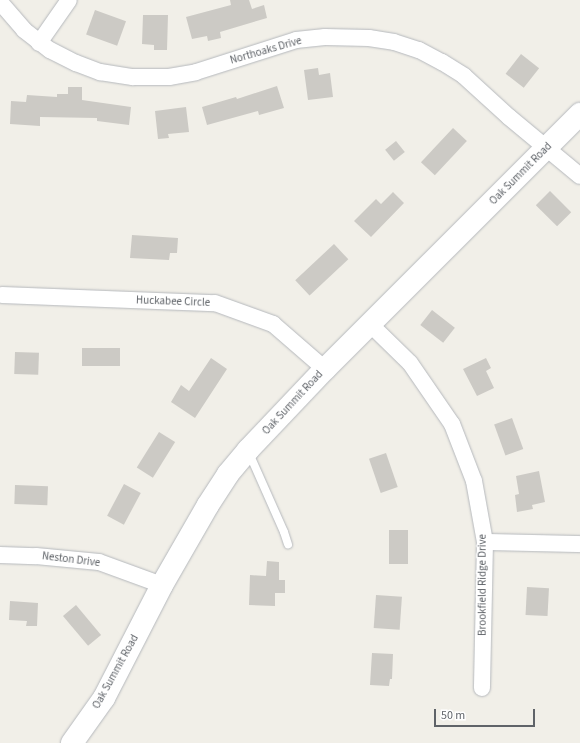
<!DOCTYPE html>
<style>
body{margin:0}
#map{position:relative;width:580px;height:743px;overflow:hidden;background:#f1efe8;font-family:"Source Sans 3",sans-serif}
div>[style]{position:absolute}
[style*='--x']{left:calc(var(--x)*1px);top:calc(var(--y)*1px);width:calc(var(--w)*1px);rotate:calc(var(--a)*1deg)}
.building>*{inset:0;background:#cccac5;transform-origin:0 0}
.roads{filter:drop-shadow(0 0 1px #b5b8bc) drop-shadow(0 0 1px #b5b8bc)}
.service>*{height:8px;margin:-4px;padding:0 4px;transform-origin:4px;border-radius:4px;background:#fff}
.minor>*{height:16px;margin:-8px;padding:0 8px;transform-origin:8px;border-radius:8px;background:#fff}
.secondary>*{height:22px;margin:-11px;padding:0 11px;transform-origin:11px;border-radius:11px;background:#fff}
span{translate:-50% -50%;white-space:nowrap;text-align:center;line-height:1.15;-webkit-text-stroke:3px #fff;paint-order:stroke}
.street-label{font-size:11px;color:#5f6368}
.scale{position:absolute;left:434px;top:709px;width:101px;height:18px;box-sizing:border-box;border:2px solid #5f6368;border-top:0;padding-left:5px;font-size:12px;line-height:14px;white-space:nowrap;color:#5f6368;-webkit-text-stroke:3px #fff;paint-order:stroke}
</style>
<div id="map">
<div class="building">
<i style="clip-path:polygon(230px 0,249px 0,252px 9px,264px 5px,267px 18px,220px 32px,221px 38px,208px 41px,207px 36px,192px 39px,186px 17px,231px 5px)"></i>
<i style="left:95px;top:10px;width:33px;height:26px;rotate:20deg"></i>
<i style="clip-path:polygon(143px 15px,168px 15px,167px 50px,154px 50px,154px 45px,142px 44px)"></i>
<i style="left:521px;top:54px;width:23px;height:25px;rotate:38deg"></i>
<i style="clip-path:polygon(318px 68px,319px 75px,330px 73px,333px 97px,308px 100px,304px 70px)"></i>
<i style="clip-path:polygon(277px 86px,284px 108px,259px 115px,258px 111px,207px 125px,202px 107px,236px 97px,237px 99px)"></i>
<i style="clip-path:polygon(68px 87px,82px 87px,82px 100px,131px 107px,129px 125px,97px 121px,97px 118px,40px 117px,40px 126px,10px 124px,11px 101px,26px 102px,27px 95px,57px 97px,57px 94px,68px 94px)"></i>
<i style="clip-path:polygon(186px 107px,189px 132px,168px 134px,169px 138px,158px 139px,155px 111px)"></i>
<i style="left:453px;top:128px;width:19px;height:47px;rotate:43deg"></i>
<i style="left:396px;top:141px;width:14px;height:14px;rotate:51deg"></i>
<i style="left:550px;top:191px;width:30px;height:20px;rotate:45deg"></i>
<i style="clip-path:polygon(393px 192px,404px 203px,371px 237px,354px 221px,376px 199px,381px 204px)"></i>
<i style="clip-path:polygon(132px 235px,178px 238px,177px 253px,170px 253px,169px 260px,130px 258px)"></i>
<i style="left:334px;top:244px;width:21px;height:53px;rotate:47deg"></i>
<i style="left:432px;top:310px;width:29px;height:19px;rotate:38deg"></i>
<i style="left:82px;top:348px;width:38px;height:18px"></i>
<i style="left:15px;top:352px;width:24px;height:22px;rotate:2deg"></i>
<i style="clip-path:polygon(211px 358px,227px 369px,195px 418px,171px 402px,181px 385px,189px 391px)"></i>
<i style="clip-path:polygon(486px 358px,491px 368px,486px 371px,494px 388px,477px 396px,463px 369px)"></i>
<i style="left:512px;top:418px;width:33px;height:19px;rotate:70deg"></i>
<i style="left:159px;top:432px;width:19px;height:42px;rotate:32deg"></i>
<i style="left:386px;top:453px;width:36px;height:18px;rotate:71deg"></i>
<i style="clip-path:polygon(539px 471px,545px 502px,532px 505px,533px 509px,517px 512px,515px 495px,519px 494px,516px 476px)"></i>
<i style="left:124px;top:484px;width:19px;height:36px;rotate:28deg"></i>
<i style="left:15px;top:485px;width:33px;height:19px;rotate:2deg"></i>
<i style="left:389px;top:530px;width:19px;height:34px"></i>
<i style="clip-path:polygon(267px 561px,279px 562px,279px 580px,285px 580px,285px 593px,275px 593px,275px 606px,249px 605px,250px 575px,266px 576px)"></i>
<i style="left:527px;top:587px;width:22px;height:28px;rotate:3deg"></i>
<i style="left:376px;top:595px;width:26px;height:33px;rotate:4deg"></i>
<i style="clip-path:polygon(10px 601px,38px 603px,37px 626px,26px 626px,27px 621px,9px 620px)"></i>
<i style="left:76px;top:605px;width:39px;height:17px;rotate:50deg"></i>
<i style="clip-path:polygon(372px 653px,393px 654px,392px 679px,390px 679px,389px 686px,370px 685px)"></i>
</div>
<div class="roads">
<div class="service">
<i style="--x:249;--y:453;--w:86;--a:66.1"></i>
<i style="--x:284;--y:532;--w:13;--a:72"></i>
</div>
<div class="minor">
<i style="--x:0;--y:2;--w:37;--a:49"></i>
<i style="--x:24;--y:30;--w:33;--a:38"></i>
<i style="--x:50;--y:50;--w:29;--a:27"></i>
<i style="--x:76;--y:63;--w:26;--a:21"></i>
<i style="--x:100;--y:72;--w:33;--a:9"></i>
<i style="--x:133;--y:77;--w:36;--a:0"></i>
<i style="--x:169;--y:77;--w:27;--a:-10"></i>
<i style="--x:196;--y:72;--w:105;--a:-17.7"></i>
<i style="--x:296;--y:40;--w:29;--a:-6"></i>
<i style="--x:325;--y:37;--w:44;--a:1.3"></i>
<i style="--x:369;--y:38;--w:25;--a:9"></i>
<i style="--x:394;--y:42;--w:26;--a:18"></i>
<i style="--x:419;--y:50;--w:26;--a:28"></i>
<i style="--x:442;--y:62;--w:26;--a:32"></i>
<i style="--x:464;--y:76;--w:61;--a:42.3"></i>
<i style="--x:509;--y:117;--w:92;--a:39.7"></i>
<i style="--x:39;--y:43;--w:52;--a:-55.1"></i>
<i style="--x:2;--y:295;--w:213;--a:2.2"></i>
<i style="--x:215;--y:303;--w:62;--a:19.9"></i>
<i style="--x:273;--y:324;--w:69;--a:40.9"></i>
<i style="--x:371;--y:325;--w:54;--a:44.3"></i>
<i style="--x:410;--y:363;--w:74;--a:55.5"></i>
<i style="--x:452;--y:424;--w:61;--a:68.9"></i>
<i style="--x:474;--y:481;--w:62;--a:79.8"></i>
<i style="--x:485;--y:542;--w:146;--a:91.2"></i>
<i style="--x:485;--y:542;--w:95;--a:1.2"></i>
<i style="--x:0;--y:555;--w:36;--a:2"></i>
<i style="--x:36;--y:556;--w:63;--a:5.4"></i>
<i style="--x:99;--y:562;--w:67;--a:20.1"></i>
</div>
<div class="secondary">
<i style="--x:72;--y:743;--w:55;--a:-54.6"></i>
<i style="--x:104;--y:698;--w:127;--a:-62.8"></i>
<i style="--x:162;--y:585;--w:92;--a:-60.1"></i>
<i style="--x:208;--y:505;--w:37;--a:-57"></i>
<i style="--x:228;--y:474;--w:31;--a:-50"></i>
<i style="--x:248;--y:450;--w:112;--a:-46.5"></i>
<i style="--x:325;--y:369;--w:361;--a:-45"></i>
</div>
</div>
<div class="street-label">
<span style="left:266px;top:51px;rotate:-16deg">Northoaks Drive</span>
<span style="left:521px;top:174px;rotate:-45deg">Oak Summit Road</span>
<span style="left:173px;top:302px;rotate:2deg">Huckabee Circle</span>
<span style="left:293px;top:403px;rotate:-47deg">Oak Summit Road</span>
<span style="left:71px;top:560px;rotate:7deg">Neston Drive</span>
<span style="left:483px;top:585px;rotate:-90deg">Brookfield Ridge Drive</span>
<span style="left:116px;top:672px;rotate:-61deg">Oak Summit Road</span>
</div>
<div class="scale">50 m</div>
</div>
